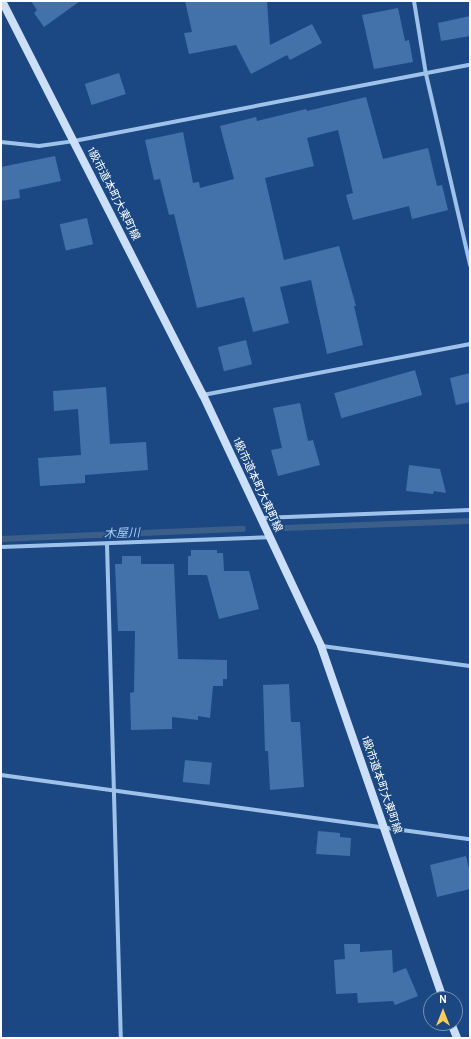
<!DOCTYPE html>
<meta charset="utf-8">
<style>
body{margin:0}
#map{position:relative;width:471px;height:1039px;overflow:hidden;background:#1b4882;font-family:Karla,"Noto Sans JP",sans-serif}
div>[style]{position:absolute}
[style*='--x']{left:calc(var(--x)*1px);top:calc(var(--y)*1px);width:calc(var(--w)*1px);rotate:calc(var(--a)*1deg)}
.stream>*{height:6px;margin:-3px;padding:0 3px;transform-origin:3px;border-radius:3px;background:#3c5f89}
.building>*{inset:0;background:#4372ab;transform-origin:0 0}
.street>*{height:4px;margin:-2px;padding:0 2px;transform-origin:2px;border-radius:2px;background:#9fc2eb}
.secondary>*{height:8px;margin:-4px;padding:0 4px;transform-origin:4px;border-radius:4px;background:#cbdff8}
span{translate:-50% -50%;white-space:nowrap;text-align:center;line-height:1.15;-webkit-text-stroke:3px #1b4882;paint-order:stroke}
.street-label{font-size:11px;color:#fff}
.water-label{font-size:12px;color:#aaccf2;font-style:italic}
.frame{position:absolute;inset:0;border:2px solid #fff;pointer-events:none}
.north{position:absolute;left:423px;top:991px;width:40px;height:40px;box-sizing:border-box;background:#1b4882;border:1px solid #7691b4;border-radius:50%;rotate:0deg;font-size:11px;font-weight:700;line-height:16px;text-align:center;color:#fff}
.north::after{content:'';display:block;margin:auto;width:14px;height:18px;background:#fccd5b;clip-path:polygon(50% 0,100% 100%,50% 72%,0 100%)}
</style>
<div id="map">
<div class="stream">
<i style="--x:285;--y:528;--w:185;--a:-2.2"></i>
<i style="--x:1;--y:539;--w:242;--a:-2.4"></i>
</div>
<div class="building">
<i style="clip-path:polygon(31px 1px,80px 1px,44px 27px,34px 13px,37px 10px)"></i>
<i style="clip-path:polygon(185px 1px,267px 1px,270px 45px,312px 24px,322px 43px,290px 60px,287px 55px,251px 74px,236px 45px,189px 54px,184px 33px,192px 32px)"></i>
<i style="clip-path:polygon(398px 8px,405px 41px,409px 40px,413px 62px,374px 69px,362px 15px)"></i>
<i style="clip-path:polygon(470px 16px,470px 36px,441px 41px,438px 23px)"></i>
<i style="left:119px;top:73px;width:22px;height:36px;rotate:72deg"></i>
<i style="clip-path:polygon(366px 97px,383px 159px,428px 148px,437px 186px,442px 185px,448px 210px,412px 219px,409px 206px,353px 220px,346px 195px,353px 193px,338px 130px,307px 138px,314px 166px,265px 178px,284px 260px,339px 246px,356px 306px,354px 306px,363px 345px,327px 354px,311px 280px,280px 287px,289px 323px,253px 332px,244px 297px,197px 308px,174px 214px,169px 215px,160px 179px,154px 180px,145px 140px,183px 132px,193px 183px,199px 182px,200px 188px,234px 179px,220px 126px,256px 117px,257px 121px,306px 109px,307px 111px)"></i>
<i style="clip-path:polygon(55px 156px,61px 181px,19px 190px,20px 198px,1px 201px,1px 167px)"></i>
<i style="left:87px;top:218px;width:27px;height:28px;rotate:77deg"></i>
<i style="left:246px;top:340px;width:25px;height:29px;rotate:76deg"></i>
<i style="left:415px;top:370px;width:26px;height:84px;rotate:74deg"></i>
<i style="clip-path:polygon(470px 373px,470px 402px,456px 405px,450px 378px)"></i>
<i style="clip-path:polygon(106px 387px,110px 444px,146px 442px,148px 470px,85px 475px,85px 483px,40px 486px,38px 458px,81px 455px,78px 409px,54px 411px,53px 391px)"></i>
<i style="clip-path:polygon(300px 403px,308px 441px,313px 440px,320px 465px,278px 476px,271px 450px,282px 448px,273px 408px)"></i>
<i style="clip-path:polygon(409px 465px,440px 469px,446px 493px,434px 491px,433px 494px,406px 491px)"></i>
<i style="clip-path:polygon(191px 550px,217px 550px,217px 553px,223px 553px,224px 571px,249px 571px,259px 609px,219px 619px,207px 575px,188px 575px,188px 556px,191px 556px)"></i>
<i style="clip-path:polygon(122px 556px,141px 556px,141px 564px,174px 564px,178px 659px,227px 660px,227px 679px,223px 679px,223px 686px,213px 686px,210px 718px,198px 716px,198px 720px,172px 717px,172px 729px,131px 730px,130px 693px,134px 692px,135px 631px,118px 631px,115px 564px,122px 564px)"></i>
<i style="clip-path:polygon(289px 684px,291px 722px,300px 722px,304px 787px,270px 790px,268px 751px,265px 751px,263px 685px)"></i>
<i style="left:185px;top:760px;width:27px;height:22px;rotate:6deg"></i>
<i style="clip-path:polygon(318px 831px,340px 833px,340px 837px,351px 838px,350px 856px,316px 854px)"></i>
<i style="clip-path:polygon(466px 856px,470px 873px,470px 889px,437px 897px,430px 865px)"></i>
<i style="clip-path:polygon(344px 944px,360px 944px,360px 952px,392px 950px,393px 973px,406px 968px,418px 996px,395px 1005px,393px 1001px,358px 1003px,357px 993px,336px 994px,334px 960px,345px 959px)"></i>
</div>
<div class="street">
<i style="--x:414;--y:1;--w:74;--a:80.7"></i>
<i style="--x:426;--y:74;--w:196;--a:77"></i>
<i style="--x:1;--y:142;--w:38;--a:6"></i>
<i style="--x:39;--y:146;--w:35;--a:-8"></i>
<i style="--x:74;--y:141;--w:403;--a:-10.9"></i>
<i style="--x:203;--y:395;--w:272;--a:-10.8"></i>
<i style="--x:261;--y:518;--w:209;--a:-2.2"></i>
<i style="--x:107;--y:544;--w:494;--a:88.4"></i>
<i style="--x:1;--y:547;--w:268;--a:-2.1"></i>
<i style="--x:322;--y:646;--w:149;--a:7.7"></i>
<i style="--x:1;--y:775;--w:473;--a:7.8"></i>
</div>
<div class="secondary">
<i style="--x:2;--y:1;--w:442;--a:63"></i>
<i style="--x:203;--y:395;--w:277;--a:64.8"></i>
<i style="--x:321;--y:646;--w:373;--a:70.9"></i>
<i style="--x:451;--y:1023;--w:16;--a:68"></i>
</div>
<div class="street-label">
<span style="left:113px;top:194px;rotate:63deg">1級市道本町大東町線</span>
<span style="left:257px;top:485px;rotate:65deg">1級市道本町大東町線</span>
<span style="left:381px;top:785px;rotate:71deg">1級市道本町大東町線</span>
</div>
<div class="water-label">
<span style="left:122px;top:534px;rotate:-2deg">木屋川</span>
</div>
<div class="frame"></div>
<div class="north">N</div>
</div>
